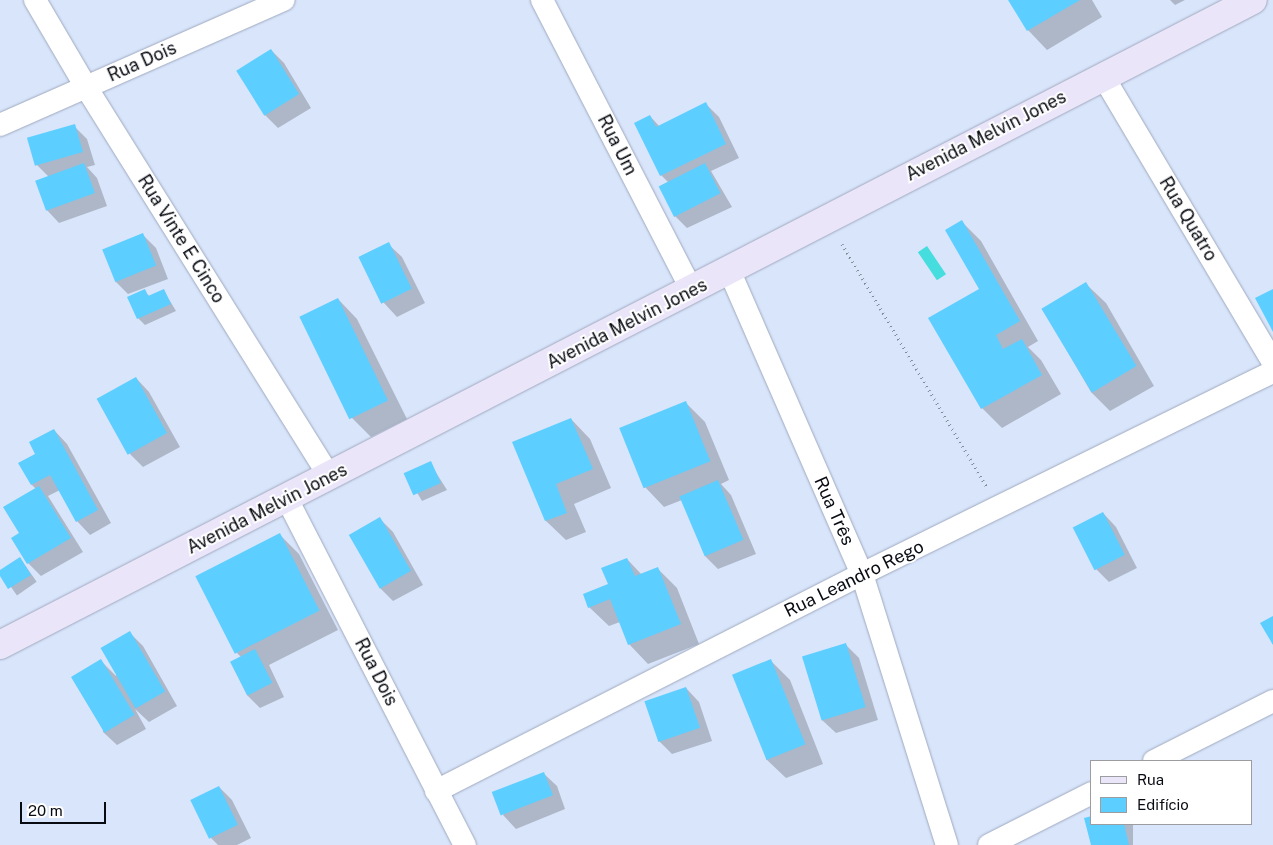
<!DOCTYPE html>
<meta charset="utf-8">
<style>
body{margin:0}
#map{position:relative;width:1273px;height:845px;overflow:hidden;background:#d9e5fb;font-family:"Public Sans",sans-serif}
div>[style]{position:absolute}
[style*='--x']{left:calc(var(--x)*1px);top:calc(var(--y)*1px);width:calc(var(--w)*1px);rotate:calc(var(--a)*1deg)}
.water>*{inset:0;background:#45ddde;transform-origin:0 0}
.shadow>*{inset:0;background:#0003;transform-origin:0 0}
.building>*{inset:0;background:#5cceff;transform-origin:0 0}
.path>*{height:3px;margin-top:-1.5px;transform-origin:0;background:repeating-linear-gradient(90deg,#828a9a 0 1px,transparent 0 5px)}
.roads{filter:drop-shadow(0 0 1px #9ea9be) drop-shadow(0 0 1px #9ea9be)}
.minor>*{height:22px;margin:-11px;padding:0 11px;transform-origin:11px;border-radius:11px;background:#fff}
.secondary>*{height:28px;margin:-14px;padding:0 14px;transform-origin:14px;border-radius:14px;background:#ebe5fa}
span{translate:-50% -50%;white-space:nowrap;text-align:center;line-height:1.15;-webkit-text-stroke:4px #fff;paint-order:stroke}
.street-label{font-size:18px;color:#080b12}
.legend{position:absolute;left:1090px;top:760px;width:162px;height:65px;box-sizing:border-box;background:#fff;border:1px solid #9c9da0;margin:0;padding:6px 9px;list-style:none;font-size:15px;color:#080b12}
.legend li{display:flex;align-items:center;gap:10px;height:25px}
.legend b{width:25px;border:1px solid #9c9da0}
.scale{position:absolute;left:20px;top:802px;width:86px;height:22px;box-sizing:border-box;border:2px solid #080b12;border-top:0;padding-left:6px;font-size:15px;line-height:18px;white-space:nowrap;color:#080b12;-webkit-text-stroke:4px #fff;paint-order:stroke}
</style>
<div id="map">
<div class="water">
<i style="left:927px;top:246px;width:34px;height:11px;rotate:56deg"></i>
</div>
<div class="shadow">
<i style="clip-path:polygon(1010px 0,1092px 0,1102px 17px,1047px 50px,1028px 30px)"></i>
<i style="clip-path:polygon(1170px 0,1185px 0,1175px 5px)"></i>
<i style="clip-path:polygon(271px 50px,284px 63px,311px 108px,278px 128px,265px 115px)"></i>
<i style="clip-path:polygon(706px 104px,719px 117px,739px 158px,711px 171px,732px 207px,687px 228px,674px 215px,660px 186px,668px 182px,661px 175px,650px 116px,659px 126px)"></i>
<i style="clip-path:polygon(74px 126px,87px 139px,95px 165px,87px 167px,97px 178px,107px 206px,59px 223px,46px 209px,49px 177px,37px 165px)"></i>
<i style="clip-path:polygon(962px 222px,981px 241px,1038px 341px,1028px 347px,1041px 360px,1061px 394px,1002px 428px,982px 408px,981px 289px)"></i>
<i style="clip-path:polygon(143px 235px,156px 248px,168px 279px,128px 294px,115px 281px)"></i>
<i style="clip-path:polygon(388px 244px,402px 257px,425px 303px,397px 317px,384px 303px,361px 258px)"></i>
<i style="clip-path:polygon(1086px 284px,1106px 303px,1154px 386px,1110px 411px,1091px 392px,1043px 309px)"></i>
<i style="clip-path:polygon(145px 291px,150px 297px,164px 291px,176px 311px,145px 325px,138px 318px)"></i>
<i style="clip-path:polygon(338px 299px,357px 319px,407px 419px,371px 437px,351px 417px)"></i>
<i style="clip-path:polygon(136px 378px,149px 392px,180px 447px,143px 467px,130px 454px)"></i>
<i style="clip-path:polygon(685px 402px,705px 422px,729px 480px,721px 484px,731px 495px,756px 554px,718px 569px,705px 556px,682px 500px,664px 507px,645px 487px)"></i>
<i style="clip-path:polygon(571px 419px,590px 439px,611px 488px,574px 504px,586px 532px,566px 540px,546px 521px,514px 443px)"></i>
<i style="clip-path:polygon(54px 430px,67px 444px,111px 523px,90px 535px,77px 521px,60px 490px,48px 496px,83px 552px,41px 576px,28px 563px,21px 534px,36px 489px,32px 485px,36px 454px)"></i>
<i style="clip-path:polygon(430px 463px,447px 490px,422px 501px,406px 474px)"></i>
<i style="clip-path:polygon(1103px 513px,1116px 527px,1137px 568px,1109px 582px,1096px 569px)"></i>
<i style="clip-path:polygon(380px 519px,393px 532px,423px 585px,393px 601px,380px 588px)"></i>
<i style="clip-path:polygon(280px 535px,299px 554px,338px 630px,269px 665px,284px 697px,260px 708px,247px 695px,231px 662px,241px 657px,236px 652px)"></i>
<i style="left:20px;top:558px;width:29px;height:24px;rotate:55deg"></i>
<i style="clip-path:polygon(627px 559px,642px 575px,658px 569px,677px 588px,699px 644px,648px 664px,629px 644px,620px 622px,609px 626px,589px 607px,610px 585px)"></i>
<i style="clip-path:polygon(130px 633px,143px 646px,177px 706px,149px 722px,135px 709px,146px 729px,117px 745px,103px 732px,100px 660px,116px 676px)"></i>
<i style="clip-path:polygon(846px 645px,859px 658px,878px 720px,836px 733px,822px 720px)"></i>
<i style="clip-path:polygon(771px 661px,790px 680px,823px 764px,786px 778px,766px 759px)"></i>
<i style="clip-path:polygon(686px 688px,699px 702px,712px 741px,672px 754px,659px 741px)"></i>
<i style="clip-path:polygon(543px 773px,557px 786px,565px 809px,516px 829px,503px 815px)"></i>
<i style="clip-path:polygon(219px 787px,232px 800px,251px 838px,237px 845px,218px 845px,211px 838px)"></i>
<i style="left:1092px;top:824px;width:41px;height:21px"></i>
</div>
<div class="building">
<i style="clip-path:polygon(1008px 0,1080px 0,1027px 31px)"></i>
<i style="left:271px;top:49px;width:53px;height:41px;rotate:58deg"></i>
<i style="clip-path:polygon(706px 102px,726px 144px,660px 176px,634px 123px,650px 115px,656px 127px)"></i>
<i style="left:75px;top:124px;width:29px;height:50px;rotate:74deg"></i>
<i style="left:84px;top:163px;width:32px;height:52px;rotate:70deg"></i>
<i style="left:705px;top:163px;width:34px;height:52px;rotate:63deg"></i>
<i style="clip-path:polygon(962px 220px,1020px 321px,996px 335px,1003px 349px,1022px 339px,1042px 375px,981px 409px,928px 318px,979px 289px,945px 230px)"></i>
<i style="left:143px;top:233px;width:35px;height:44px;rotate:68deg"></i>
<i style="left:389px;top:242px;width:52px;height:34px;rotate:64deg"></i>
<i style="left:1086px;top:282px;width:98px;height:52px;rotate:59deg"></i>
<i style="clip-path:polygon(145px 289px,148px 296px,164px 289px,171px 304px,137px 319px,127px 297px)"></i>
<i style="clip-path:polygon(1273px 289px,1273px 332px,1255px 298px)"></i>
<i style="left:338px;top:298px;width:114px;height:43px;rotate:64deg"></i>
<i style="left:136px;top:377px;width:64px;height:45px;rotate:61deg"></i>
<i style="left:686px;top:401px;width:65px;height:72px;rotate:68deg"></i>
<i style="clip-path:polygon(571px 418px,593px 469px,556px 484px,567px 513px,545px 521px,512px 442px)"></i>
<i style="clip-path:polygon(54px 429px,98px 510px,76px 522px,50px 475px,31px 485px,18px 463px,35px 454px,29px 442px)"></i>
<i style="left:431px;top:461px;width:24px;height:30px;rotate:66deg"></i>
<i style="left:718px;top:480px;width:65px;height:42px;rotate:67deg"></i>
<i style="clip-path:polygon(39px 486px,71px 538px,27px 564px,11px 538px,19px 533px,3px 507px)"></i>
<i style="left:1103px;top:512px;width:48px;height:34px;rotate:63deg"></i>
<i style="left:380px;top:517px;width:62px;height:36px;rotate:60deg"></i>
<i style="left:280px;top:533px;width:87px;height:95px;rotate:63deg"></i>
<i style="clip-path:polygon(20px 557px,31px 575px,8px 589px,0 576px,0 570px)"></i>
<i style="clip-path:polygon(627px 558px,635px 576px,658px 567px,681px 624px,628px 645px,610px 599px,588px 608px,583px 594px,608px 584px,601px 568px)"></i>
<i style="clip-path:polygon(1273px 616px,1273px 645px,1260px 623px)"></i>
<i style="left:130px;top:631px;width:70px;height:34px;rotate:60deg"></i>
<i style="left:846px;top:643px;width:67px;height:46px;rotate:73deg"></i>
<i style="left:255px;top:649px;width:38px;height:28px;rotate:63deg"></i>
<i style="left:101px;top:659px;width:65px;height:35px;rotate:59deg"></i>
<i style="left:771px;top:659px;width:92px;height:42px;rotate:68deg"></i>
<i style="left:686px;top:687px;width:43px;height:44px;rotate:71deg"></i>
<i style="left:544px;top:772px;width:25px;height:56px;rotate:69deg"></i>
<i style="left:219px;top:786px;width:43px;height:32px;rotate:64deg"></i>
<i style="clip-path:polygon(1092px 816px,1092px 824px,1124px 824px,1129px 845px,1091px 845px,1084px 818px)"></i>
</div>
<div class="path">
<i style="--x:842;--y:244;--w:282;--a:59.2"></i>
</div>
<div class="roads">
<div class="minor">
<i style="--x:35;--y:0;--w:101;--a:59.6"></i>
<i style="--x:86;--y:87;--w:460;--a:58"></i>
<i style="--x:542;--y:0;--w:326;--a:62.7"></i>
<i style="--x:1103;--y:76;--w:333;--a:59.3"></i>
<i style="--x:0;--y:125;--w:310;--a:-23.8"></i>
<i style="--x:729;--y:270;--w:332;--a:66.4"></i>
<i style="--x:862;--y:574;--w:284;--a:72.6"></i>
<i style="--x:287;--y:499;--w:389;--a:62.8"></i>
<i style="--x:1154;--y:761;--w:133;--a:-26.8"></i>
<i style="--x:436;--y:791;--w:478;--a:-27"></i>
<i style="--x:862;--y:574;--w:458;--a:-26.2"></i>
<i style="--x:989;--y:845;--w:115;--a:-26.8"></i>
</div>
<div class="secondary">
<i style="--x:0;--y:645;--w:1409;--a:-27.24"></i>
</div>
</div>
<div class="street-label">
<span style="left:142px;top:62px;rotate:-24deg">Rua Dois</span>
<span style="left:986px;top:136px;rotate:-27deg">Avenida Melvin Jones</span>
<span style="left:617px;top:145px;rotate:63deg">Rua Um</span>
<span style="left:1188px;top:219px;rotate:59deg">Rua Quatro</span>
<span style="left:181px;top:239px;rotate:58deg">Rua Vinte E Cinco</span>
<span style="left:627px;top:324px;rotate:-27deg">Avenida Melvin Jones</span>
<span style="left:267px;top:509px;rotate:-27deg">Avenida Melvin Jones</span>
<span style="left:834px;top:511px;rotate:66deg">Rua Três</span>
<span style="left:854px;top:579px;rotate:-26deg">Rua Leandro Rego</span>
<span style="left:376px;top:672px;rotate:63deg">Rua Dois</span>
</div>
<ul class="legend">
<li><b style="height:6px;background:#ebe5fa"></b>Rua</li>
<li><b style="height:14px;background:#5cceff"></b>Edifício</li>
</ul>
<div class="scale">20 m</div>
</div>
